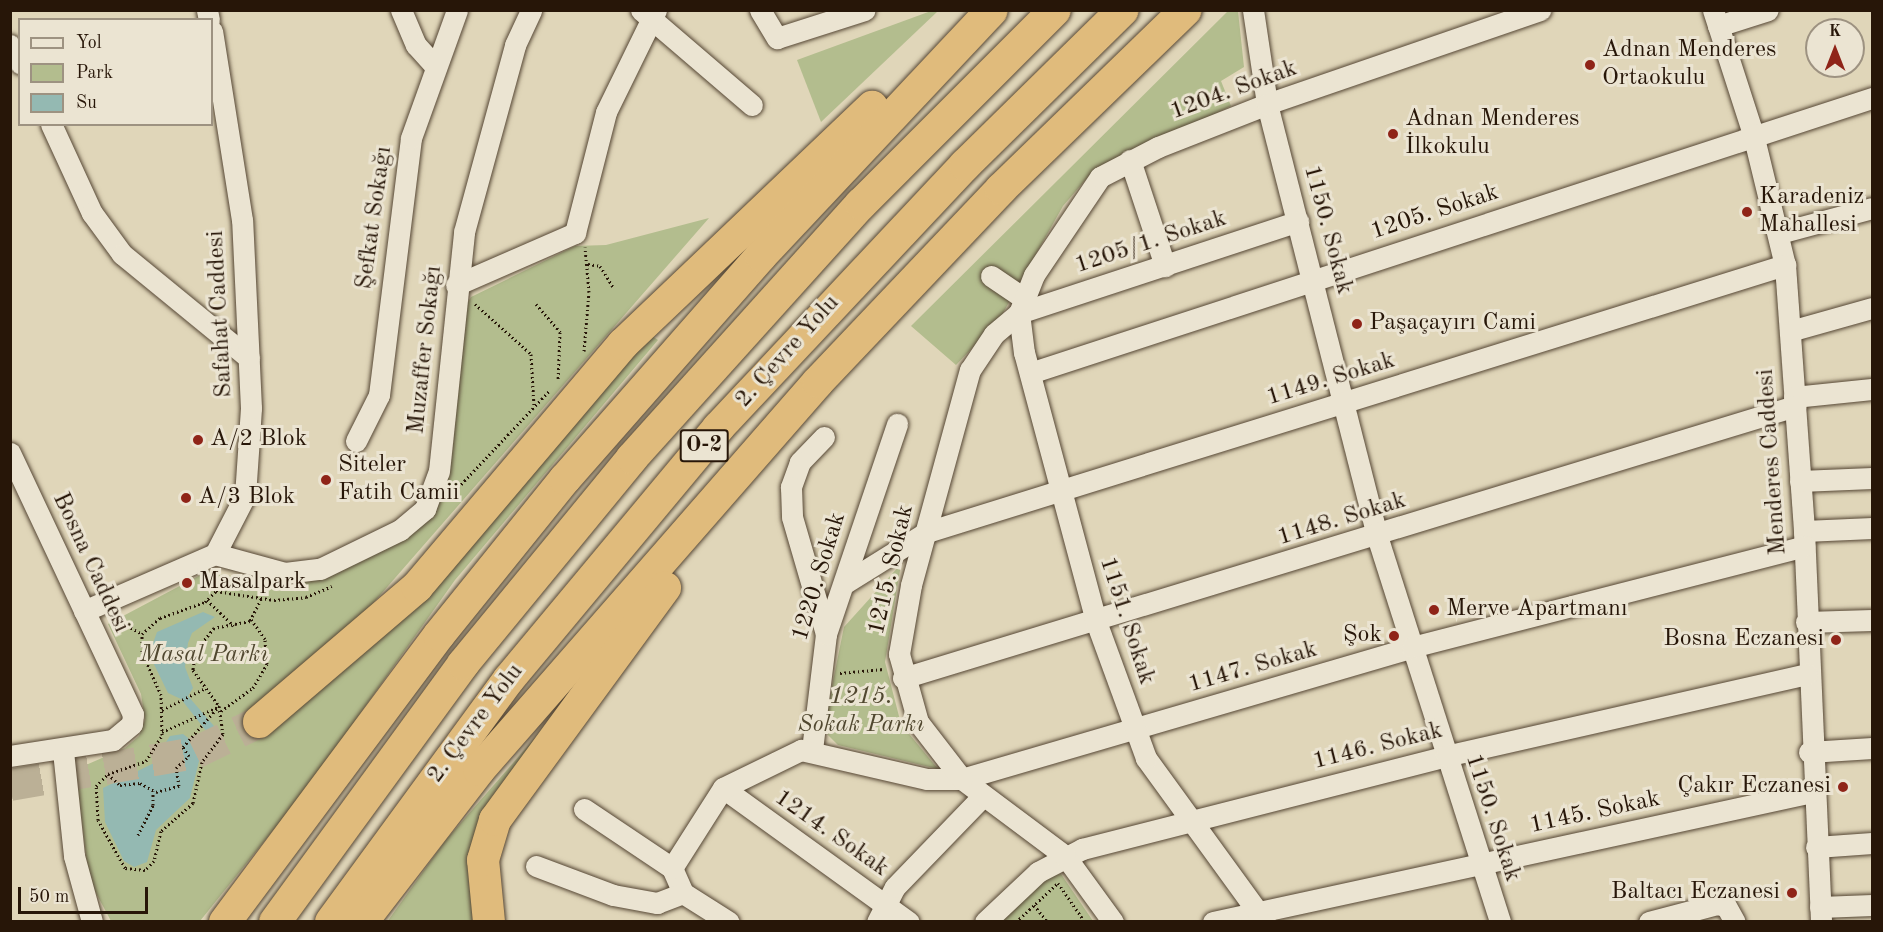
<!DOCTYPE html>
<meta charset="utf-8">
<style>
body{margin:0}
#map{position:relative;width:1883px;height:932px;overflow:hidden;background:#e0d6b9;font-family:"Old Standard TT",serif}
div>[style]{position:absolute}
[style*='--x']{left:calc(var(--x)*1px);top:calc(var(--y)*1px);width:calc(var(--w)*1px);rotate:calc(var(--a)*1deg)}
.green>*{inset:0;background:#b3bd8e}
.water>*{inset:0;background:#94b9b2}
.highway-tunnel>*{height:32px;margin-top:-16px;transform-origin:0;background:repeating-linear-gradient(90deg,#bbb096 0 32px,transparent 0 48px)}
.path>*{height:3px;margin-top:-1.5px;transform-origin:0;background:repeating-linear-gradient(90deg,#271608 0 1.5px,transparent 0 4.5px)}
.roads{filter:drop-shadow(0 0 2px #554634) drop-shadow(0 0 2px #554634)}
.minor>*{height:21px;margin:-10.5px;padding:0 10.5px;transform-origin:10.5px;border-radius:10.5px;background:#ebe4d2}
.highway>*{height:32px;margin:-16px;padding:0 16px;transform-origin:16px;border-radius:16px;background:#e0bb7c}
.dots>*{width:16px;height:16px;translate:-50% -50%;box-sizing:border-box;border:3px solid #ebe4d2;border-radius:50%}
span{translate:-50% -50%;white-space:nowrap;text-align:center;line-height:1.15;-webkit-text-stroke:6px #ebe4d2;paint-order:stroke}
.shield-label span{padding:2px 4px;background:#ebe4d2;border:2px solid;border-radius:4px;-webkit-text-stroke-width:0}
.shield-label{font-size:22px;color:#271608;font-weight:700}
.poi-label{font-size:24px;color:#271608}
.left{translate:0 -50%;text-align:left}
.right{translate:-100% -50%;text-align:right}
.street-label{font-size:24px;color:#271608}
.park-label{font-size:24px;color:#514830;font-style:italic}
.frame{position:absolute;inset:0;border:12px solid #271608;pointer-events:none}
.legend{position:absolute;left:18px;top:18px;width:195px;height:108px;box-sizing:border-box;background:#ebe4d2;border:2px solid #9d9281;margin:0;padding:8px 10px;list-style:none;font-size:18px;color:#271608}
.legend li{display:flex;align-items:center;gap:12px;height:30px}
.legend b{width:30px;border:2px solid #9d9281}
.north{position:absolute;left:1805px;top:18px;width:60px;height:60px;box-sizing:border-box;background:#ebe4d2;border:2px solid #9d9281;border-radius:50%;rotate:0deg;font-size:16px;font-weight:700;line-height:24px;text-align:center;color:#271608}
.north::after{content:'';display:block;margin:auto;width:21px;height:27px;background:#8f2418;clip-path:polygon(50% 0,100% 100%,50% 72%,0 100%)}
.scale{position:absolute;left:18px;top:887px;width:130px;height:27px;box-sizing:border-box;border:3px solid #271608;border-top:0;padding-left:8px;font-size:18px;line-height:21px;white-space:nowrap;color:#271608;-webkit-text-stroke:4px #ebe4d2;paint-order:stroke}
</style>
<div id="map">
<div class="green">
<i style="clip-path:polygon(931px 11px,938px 11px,821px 122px,797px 60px)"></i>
<i style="clip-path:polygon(1228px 11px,1238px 11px,1244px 67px,1221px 81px,1231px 106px,1088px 177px,1063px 206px,999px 320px,956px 365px,911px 326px)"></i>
<i style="clip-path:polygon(709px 218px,259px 734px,649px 334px,658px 340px,455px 580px,308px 787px,200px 921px,111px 921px,89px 880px,77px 782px,79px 768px,125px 748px,139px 736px,145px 720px,141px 694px,108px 624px,206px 572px,291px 585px,324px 576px,431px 513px,452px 456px,464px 309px,471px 297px,575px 246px,606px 245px)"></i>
<i style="clip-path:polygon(901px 564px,885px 662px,901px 724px,938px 769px,838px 745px,823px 730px,844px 627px)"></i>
<i style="clip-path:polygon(575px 692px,501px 793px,473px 921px,387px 922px,445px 841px)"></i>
<i style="clip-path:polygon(1061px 874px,1093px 921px,998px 922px,1045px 876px)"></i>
</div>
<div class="water">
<i style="clip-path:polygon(203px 612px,215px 617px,192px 633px,188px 643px,185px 667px,193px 688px,188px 696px,214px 726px,217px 737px,200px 757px,190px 798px,156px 830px,147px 862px,134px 867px,124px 861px,105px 822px,103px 788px,152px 764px,170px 736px,183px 734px,200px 747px,210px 736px,181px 699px,168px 693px,149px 654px,157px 632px)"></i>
</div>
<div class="highway-tunnel">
<i style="--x:10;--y:785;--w:188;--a:-9.8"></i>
<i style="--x:195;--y:753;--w:71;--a:-25.8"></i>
</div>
<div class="path">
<i style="--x:588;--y:264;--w:12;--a:9"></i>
<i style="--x:600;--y:266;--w:26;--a:58"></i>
<i style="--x:475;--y:304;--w:75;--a:41.8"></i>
<i style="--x:531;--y:354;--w:52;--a:86.7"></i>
<i style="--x:536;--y:304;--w:37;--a:49"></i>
<i style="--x:560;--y:332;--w:49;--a:92.3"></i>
<i style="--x:584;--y:351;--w:59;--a:-85.2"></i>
<i style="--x:589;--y:292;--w:45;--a:-95.1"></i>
<i style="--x:452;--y:494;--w:143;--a:-46.7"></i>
<i style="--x:261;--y:599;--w:25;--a:117"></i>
<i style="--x:250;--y:621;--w:37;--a:169"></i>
<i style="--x:214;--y:628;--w:28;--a:129"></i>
<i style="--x:196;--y:650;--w:20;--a:99"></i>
<i style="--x:193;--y:670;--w:44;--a:54.2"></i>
<i style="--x:219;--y:706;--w:28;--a:82"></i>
<i style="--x:223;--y:734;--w:35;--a:127"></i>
<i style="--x:202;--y:762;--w:42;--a:102.4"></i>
<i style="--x:193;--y:803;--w:43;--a:138.8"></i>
<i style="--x:161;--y:831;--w:31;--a:103"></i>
<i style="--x:154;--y:861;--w:13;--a:135"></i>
<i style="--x:145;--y:870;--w:20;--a:-174"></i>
<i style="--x:125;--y:868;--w:55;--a:-119.4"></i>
<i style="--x:98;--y:820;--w:34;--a:-93"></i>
<i style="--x:96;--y:786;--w:17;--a:-45"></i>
<i style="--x:108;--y:774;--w:40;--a:-18.9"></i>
<i style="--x:146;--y:761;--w:31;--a:-58"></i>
<i style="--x:162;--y:735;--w:40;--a:-91.4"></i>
<i style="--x:161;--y:695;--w:47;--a:-113.8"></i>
<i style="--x:142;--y:652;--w:18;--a:-90"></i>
<i style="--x:142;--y:634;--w:24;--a:-42"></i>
<i style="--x:160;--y:618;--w:48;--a:-19.6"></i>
<i style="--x:205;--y:602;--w:16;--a:-45"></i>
<i style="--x:216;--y:591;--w:59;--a:8.8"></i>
<i style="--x:274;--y:600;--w:32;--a:-5"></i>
<i style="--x:306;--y:597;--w:28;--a:-23"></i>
<i style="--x:207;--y:600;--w:37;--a:44"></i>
<i style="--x:115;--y:619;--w:31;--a:29"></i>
<i style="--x:840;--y:673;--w:44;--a:-5.2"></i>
<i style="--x:162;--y:710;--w:47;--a:-26.6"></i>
<i style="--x:221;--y:711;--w:39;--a:-36"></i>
<i style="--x:253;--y:688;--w:28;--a:-60"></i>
<i style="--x:267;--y:664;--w:25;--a:-95"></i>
<i style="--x:265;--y:639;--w:24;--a:-125"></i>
<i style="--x:162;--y:732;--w:61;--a:-24.1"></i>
<i style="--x:108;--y:774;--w:16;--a:43"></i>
<i style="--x:120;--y:785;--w:20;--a:-6"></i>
<i style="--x:140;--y:783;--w:18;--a:29"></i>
<i style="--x:156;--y:792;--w:24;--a:-15"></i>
<i style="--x:179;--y:786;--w:18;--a:-99"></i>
<i style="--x:176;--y:768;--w:18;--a:-43"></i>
<i style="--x:189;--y:756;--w:11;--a:-124"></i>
<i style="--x:183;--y:747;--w:55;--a:-48.7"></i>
<i style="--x:138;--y:835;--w:34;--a:-63"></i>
<i style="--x:153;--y:805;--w:14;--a:-90"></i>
<i style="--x:1034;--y:905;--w:22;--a:51"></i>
<i style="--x:1016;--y:922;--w:57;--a:-42.9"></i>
<i style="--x:1058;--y:883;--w:47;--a:55.3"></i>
</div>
<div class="roads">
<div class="minor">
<i style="--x:207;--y:10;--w:10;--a:79"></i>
<i style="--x:401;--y:10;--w:38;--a:67"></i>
<i style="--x:416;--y:45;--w:28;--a:48"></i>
<i style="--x:641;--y:10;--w:146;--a:40.6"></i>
<i style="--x:760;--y:10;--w:33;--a:59"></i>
<i style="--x:777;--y:38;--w:92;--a:-17.7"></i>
<i style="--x:1253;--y:10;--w:95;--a:81.5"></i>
<i style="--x:1267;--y:104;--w:446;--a:75.7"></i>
<i style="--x:1377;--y:536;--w:405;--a:72.3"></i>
<i style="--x:1713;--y:10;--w:130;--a:72.1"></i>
<i style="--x:1753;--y:134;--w:135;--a:76.3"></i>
<i style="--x:1785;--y:265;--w:267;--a:85.9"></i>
<i style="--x:1804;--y:531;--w:391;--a:87.5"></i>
<i style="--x:1718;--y:26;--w:52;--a:-17.7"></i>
<i style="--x:10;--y:45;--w:21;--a:61"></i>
<i style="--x:51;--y:124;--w:98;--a:65.3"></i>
<i style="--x:92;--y:213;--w:51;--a:53.8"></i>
<i style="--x:122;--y:254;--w:164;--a:39.3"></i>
<i style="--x:1130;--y:160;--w:112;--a:71.7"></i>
<i style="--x:1779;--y:233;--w:96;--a:-15"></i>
<i style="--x:991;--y:276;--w:41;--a:34.1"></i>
<i style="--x:456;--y:285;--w:130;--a:-23.6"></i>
<i style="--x:575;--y:233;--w:125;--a:-75.6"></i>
<i style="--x:606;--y:112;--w:114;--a:-63.9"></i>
<i style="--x:1790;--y:331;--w:85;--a:-15.7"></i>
<i style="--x:1030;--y:373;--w:886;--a:-18.09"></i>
<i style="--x:1794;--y:397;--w:78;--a:-5.9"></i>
<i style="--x:824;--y:437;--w:35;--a:134"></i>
<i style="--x:800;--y:462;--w:27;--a:110"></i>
<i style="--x:791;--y:487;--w:30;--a:88"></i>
<i style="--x:792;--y:517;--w:122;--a:73.8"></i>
<i style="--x:356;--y:441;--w:51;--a:-63.4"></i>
<i style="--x:379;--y:395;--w:259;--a:-82.9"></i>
<i style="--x:411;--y:138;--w:136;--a:-70.2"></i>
<i style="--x:10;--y:453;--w:289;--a:64.8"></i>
<i style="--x:133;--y:714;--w:10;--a:96"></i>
<i style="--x:132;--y:724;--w:25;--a:140"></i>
<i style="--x:113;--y:740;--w:104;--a:171.2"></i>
<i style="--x:1800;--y:481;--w:72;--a:-2.4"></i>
<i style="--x:1804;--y:531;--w:68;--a:-2.5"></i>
<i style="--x:215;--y:554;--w:73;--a:15.2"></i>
<i style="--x:285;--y:573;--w:35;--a:-7"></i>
<i style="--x:320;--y:569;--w:89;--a:-26"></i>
<i style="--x:400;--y:530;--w:33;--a:-40"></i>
<i style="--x:425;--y:509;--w:40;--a:-69.8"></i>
<i style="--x:439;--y:471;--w:240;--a:-84"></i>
<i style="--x:464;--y:232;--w:194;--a:-74.7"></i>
<i style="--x:515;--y:45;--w:38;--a:-65"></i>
<i style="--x:845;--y:583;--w:97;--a:-31.9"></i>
<i style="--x:927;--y:532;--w:899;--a:-17.29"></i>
<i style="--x:84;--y:611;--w:143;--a:-23.5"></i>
<i style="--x:215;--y:554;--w:65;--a:-62.7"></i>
<i style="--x:245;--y:496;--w:88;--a:-86.1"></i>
<i style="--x:251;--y:408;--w:188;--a:-92.7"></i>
<i style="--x:242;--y:220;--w:191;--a:-99"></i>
<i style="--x:1806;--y:622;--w:66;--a:-1.7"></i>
<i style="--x:903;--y:678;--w:933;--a:-16.96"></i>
<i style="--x:812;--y:750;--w:117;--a:-83.1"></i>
<i style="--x:826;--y:634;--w:222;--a:-71.3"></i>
<i style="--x:63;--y:751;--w:106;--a:84"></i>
<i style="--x:74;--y:856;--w:68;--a:74.7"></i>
<i style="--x:1809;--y:752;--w:63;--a:-3.6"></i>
<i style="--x:723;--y:788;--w:229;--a:35.8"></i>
<i style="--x:584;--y:809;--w:106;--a:33.8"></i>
<i style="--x:672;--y:868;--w:27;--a:66"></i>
<i style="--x:683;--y:893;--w:54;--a:32.2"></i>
<i style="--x:1816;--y:847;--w:56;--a:-4.1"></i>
<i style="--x:536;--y:866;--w:82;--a:20.6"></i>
<i style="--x:613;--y:895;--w:45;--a:10.3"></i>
<i style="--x:657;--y:903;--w:28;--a:-21"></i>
<i style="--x:672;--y:868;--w:95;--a:-57.5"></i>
<i style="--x:723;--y:788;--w:87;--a:-26"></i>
<i style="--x:801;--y:750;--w:129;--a:13"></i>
<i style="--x:927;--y:779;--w:35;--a:0"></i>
<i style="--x:962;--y:779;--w:469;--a:-16.3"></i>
<i style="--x:1412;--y:647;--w:405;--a:-14.4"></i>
<i style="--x:1820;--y:907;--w:52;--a:-2.2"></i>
<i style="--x:877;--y:922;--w:39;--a:-63"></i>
<i style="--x:895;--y:887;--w:127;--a:-46"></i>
<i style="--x:985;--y:922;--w:73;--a:-43.3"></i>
<i style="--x:1038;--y:872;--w:50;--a:-27.6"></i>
<i style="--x:1082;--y:849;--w:376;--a:-14.3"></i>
<i style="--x:1446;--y:756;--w:370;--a:-12.8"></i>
<i style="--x:1113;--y:922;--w:82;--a:-126"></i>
<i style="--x:1065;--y:856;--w:129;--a:-143.2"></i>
<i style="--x:962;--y:779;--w:72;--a:-127.7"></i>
<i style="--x:918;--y:722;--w:71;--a:-105.6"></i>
<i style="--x:899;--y:654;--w:70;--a:-80.1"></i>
<i style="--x:911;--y:585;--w:223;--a:-74.7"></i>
<i style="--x:970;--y:370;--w:43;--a:-56.3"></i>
<i style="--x:994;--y:334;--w:33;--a:-40"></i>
<i style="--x:1019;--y:313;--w:294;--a:-18.2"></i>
<i style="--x:1213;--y:922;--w:613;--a:-12.24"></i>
<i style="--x:1265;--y:922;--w:203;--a:-126"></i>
<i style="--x:1146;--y:758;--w:146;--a:-110.1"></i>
<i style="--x:1096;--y:621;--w:278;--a:-105"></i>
<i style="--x:1024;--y:353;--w:40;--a:-97.1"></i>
<i style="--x:1019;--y:313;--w:41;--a:-68.5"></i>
<i style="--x:1034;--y:275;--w:118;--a:-56"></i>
<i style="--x:1100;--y:177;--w:65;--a:-27.3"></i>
<i style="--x:1158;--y:147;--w:117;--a:-21.5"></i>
<i style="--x:1267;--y:104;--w:289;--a:-19"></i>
<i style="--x:1649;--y:922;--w:70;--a:-14.8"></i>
<i style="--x:1717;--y:904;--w:9;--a:13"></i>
<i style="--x:1726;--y:906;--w:18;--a:61"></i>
</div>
<div class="highway">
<i style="--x:259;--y:722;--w:208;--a:-40.5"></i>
<i style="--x:417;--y:587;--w:319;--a:-49.7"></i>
<i style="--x:623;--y:344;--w:344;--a:-43.6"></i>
<i style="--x:225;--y:922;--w:358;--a:-53.3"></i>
<i style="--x:439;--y:635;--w:201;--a:-51.1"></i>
<i style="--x:565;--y:479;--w:297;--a:-48.7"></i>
<i style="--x:761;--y:256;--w:337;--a:-46.8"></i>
<i style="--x:275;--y:922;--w:319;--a:-53.9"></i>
<i style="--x:463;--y:664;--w:266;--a:-50.6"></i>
<i style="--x:632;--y:458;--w:342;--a:-48"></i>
<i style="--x:861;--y:204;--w:274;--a:-45"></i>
<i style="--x:331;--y:922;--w:301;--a:-53.8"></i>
<i style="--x:509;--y:679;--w:327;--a:-50.2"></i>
<i style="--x:718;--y:428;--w:361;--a:-46.8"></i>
<i style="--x:965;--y:165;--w:221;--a:-44.5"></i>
<i style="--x:362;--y:922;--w:192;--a:-52.4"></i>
<i style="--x:479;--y:770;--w:515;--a:-48.86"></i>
<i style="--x:818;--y:382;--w:266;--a:-46.5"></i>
<i style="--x:1001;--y:189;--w:257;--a:-44.1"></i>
<i style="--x:489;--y:922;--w:62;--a:-95.5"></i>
<i style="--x:483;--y:860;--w:42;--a:-73.3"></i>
<i style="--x:495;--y:820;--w:288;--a:-53.8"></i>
</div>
</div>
<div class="dots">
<i style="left:1590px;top:65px;background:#8f2418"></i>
<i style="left:1393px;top:134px;background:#8f2418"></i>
<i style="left:1747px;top:212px;background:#8f2418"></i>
<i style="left:1357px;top:324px;background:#8f2418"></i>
<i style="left:198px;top:440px;background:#8f2418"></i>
<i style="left:326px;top:480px;background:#8f2418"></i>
<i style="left:186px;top:498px;background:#8f2418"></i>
<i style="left:187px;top:583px;background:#8f2418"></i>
<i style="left:1434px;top:610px;background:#8f2418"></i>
<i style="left:1394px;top:636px;background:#8f2418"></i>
<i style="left:1836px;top:640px;background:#8f2418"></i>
<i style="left:1843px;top:787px;background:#8f2418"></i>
<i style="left:1792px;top:893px;background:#8f2418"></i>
</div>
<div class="shield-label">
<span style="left:704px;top:446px">O-2</span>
</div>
<div class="poi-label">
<span class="left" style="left:1602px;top:65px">Adnan Menderes<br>Ortaokulu</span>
<span class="left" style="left:1405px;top:134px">Adnan Menderes<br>İlkokulu</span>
<span class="left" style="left:1759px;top:212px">Karadeniz<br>Mahallesi</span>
<span class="left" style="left:1369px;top:324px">Paşaçayırı Cami</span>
<span class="left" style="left:210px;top:440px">A/2 Blok</span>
<span class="left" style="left:338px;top:480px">Siteler<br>Fatih Camii</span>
<span class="left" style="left:198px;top:498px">A/3 Blok</span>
<span class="left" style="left:199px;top:583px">Masalpark</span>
<span class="left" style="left:1446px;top:610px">Merve Apartmanı</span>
<span class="right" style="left:1382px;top:636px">Şok</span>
<span class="right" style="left:1824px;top:640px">Bosna Eczanesi</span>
<span class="right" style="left:1831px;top:787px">Çakır Eczanesi</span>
<span class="right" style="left:1780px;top:893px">Baltacı Eczanesi</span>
</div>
<div class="street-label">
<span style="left:1234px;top:91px;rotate:-20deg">1204. Sokak</span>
<span style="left:1435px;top:213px;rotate:-18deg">1205. Sokak</span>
<span style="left:375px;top:218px;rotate:-82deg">Şefkat Sokağı</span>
<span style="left:1327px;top:230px;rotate:75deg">1150. Sokak</span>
<span style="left:1151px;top:243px;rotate:-18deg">1205/1. Sokak</span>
<span style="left:221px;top:314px;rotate:-93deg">Safahat Caddesi</span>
<span style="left:426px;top:350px;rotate:-84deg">Muzaffer Sokağı</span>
<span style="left:788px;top:352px;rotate:-48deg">2. Çevre Yolu</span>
<span style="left:1331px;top:380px;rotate:-17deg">1149. Sokak</span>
<span style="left:1773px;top:462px;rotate:-94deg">Menderes Caddesi</span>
<span style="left:1342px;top:520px;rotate:-17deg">1148. Sokak</span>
<span style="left:90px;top:563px;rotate:65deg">Bosna Caddesi</span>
<span style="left:892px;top:570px;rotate:-77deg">1215. Sokak</span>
<span style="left:820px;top:577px;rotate:-73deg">1220. Sokak</span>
<span style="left:1126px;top:621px;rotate:72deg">1151. Sokak</span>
<span style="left:1253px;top:668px;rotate:-16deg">1147. Sokak</span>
<span style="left:476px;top:724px;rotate:-53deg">2. Çevre Yolu</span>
<span style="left:1378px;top:747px;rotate:-14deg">1146. Sokak</span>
<span style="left:1595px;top:813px;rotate:-12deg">1145. Sokak</span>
<span style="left:1492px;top:818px;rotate:72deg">1150. Sokak</span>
<span style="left:831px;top:834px;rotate:35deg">1214. Sokak</span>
</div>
<div class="park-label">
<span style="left:204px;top:656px">Masal Parkı</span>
<span style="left:861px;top:712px">1215.<br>Sokak Parkı</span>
</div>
<div class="frame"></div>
<ul class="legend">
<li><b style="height:8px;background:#ebe4d2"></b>Yol</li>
<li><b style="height:16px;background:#b3bd8e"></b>Park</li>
<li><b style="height:16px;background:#94b9b2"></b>Su</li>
</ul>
<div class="north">K</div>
<div class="scale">50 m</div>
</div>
